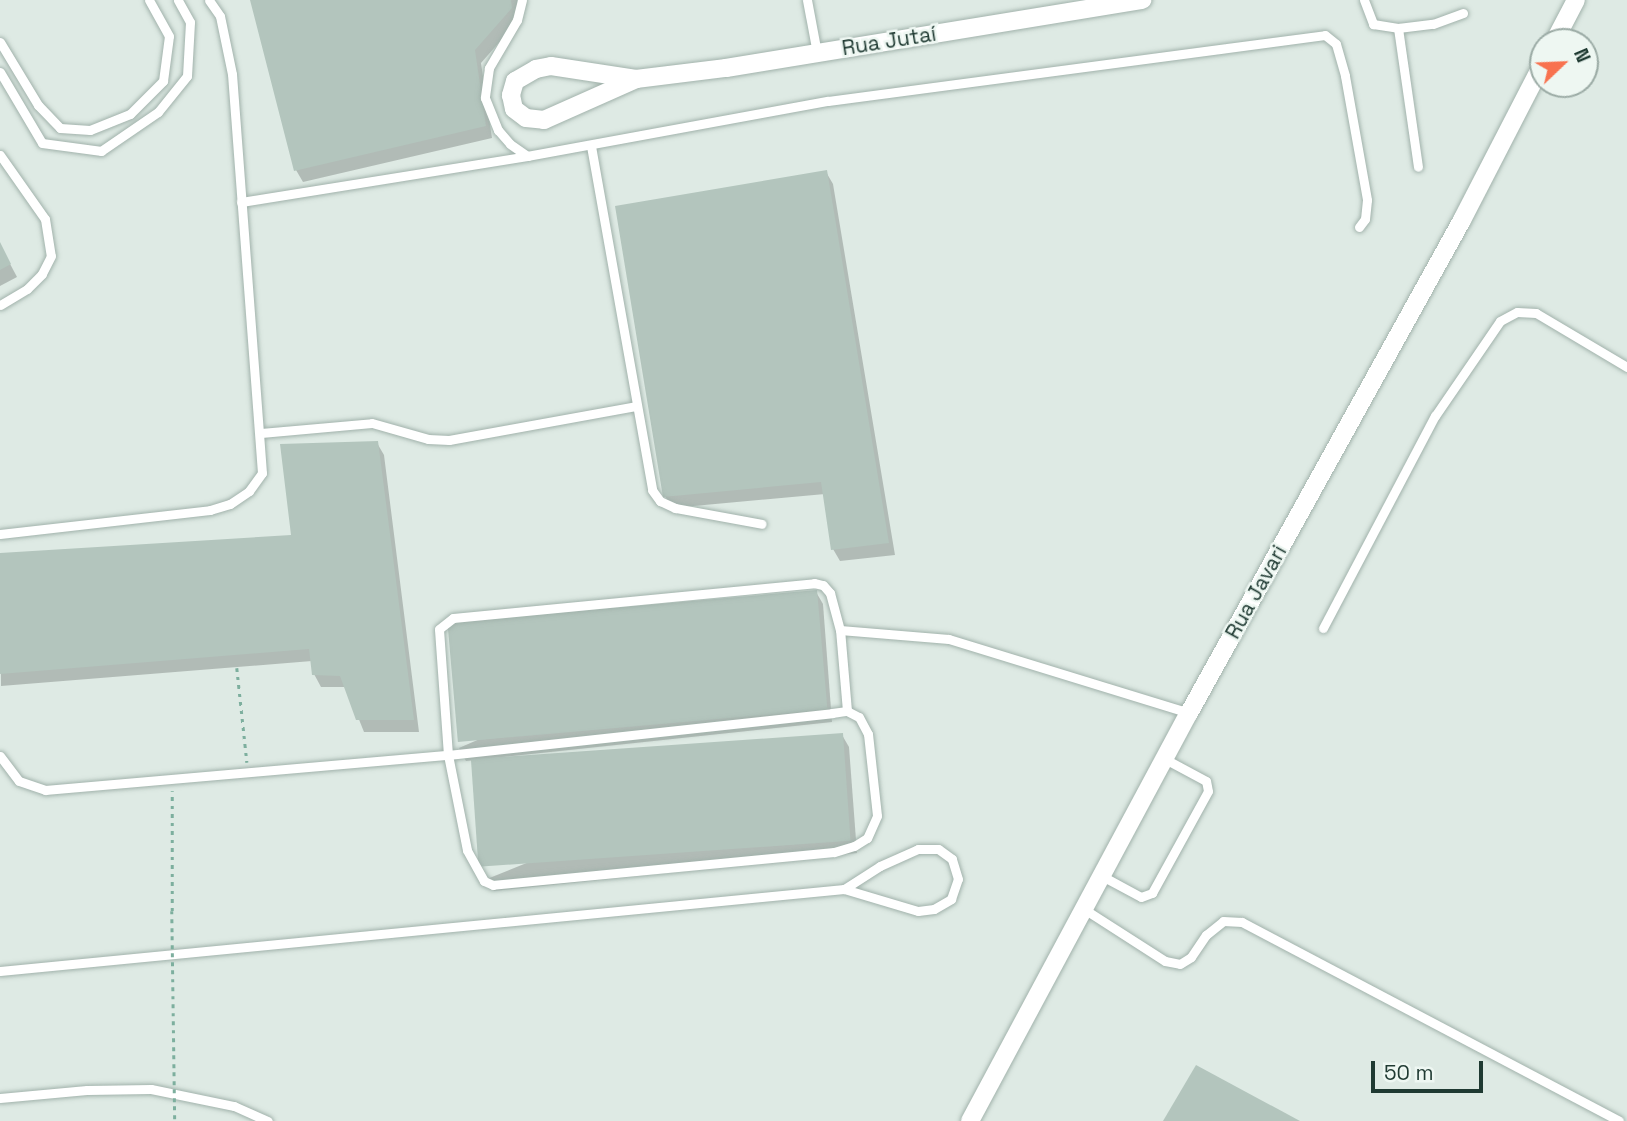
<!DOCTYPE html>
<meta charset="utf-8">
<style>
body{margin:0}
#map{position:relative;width:1627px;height:1121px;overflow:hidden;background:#deeae4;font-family:"Space Grotesk",sans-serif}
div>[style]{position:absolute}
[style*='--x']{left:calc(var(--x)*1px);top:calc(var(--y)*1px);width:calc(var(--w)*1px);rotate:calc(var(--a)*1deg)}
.shadow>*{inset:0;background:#0003}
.building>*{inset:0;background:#b3c5bd;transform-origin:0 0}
.path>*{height:2.5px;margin-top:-1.25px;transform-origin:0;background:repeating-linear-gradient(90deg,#7daf9e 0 3.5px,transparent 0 8.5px)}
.roads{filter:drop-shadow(0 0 2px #a1b2ab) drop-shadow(0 0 2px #a1b2ab)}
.service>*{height:9px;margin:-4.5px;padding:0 4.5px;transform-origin:4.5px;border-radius:4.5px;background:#fff}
.minor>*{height:18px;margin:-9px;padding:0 9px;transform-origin:9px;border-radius:9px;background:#fff}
.path-bridge>*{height:2.5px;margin-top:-1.25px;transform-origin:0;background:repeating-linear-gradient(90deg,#7daf9e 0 3.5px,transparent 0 8.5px)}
span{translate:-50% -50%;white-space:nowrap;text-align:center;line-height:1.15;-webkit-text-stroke:5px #eef7f2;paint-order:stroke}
.street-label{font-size:21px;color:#1f3a32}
.north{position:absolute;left:1529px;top:28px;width:70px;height:70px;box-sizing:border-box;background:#eef7f2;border:2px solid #9baba5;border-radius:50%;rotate:67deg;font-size:19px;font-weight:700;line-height:28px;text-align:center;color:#1f3a32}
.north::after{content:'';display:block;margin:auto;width:24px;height:32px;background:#f8724f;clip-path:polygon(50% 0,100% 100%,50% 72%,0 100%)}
.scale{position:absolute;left:1371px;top:1061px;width:112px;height:32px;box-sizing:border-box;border:4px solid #1f3a32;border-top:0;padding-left:9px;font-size:21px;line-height:24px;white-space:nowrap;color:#1f3a32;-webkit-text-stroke:5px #eef7f2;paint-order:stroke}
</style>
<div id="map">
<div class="shadow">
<i style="clip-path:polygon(252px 0,517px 0,518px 21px,481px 63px,492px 138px,303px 182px,296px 170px)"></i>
<i style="clip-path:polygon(826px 172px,833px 184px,895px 555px,840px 561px,833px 549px,825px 494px,672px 508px,665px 496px)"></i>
<i style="clip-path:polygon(0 245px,17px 277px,0 286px)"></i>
<i style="clip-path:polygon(377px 443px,384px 455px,419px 732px,364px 732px,346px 687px,321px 687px,314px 674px,312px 661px,1px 686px,0 554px,293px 536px)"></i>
<i style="clip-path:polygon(816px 592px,823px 604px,832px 722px,466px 761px,459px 748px)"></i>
<i style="clip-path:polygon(842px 735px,849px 747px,857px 853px,494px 891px,487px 879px)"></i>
</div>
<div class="building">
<i style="clip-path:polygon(250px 0,511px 0,512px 8px,475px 50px,486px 126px,294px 171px)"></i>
<i style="clip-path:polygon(827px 170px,889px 543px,831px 550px,821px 482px,663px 497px,615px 206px)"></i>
<i style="clip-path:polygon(0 242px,11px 264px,0 270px)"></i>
<i style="clip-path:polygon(378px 441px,414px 720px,356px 720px,340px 676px,312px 675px,309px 649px,0 674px,0 553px,291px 535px,280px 444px)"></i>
<i style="left:817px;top:590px;width:120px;height:371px;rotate:85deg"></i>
<i style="left:843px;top:733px;width:108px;height:373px;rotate:86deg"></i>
<i style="clip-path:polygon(1196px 1065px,1300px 1121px,1163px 1121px)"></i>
</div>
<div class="path">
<i style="--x:237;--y:668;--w:95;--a:83.9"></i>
<i style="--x:172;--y:911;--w:120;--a:-90"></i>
</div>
<div class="roads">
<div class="service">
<i style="--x:522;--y:0;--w:21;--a:104"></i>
<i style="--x:517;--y:20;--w:56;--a:120.3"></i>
<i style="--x:489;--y:68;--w:30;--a:98"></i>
<i style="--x:485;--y:98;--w:35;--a:68"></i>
<i style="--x:498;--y:130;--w:18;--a:49"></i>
<i style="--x:510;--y:144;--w:21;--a:35"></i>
<i style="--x:807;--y:0;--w:54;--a:79.3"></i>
<i style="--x:1364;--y:0;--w:26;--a:69"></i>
<i style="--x:1373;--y:24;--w:25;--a:9"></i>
<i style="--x:1398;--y:28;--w:35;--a:-7"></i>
<i style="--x:1433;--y:24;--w:32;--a:-20"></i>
<i style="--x:1398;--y:28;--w:140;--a:81.8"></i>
<i style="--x:0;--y:42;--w:74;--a:58.9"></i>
<i style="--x:38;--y:105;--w:32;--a:46"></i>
<i style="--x:60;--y:128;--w:30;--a:4"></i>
<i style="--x:90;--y:130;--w:43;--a:-21.8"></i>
<i style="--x:130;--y:114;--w:47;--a:-45"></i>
<i style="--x:163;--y:81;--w:45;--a:-82.4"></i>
<i style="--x:169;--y:36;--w:41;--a:-119.1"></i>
<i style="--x:0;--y:72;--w:82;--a:59.4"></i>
<i style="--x:42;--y:143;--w:60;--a:7.7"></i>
<i style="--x:101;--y:151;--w:69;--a:-34.4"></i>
<i style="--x:158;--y:112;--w:46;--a:-51.1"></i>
<i style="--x:187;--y:76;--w:54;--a:-86.8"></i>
<i style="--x:190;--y:22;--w:25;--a:-119"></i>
<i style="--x:591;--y:146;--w:349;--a:79.9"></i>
<i style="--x:652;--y:490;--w:14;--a:54"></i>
<i style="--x:660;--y:501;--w:17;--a:25"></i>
<i style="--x:675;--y:508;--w:88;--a:10.4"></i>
<i style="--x:0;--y:155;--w:78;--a:54.9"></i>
<i style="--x:45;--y:219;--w:37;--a:81"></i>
<i style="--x:51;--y:256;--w:20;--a:117"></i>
<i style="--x:42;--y:274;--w:21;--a:135"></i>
<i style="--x:27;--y:289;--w:31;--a:149"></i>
<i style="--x:241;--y:202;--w:290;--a:-9.1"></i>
<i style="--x:527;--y:156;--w:306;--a:-10.4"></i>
<i style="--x:828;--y:101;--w:501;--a:-7.56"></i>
<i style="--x:1325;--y:35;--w:14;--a:39"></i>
<i style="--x:1336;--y:44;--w:33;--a:74"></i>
<i style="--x:1345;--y:76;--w:126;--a:79.9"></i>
<i style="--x:1367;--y:200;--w:19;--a:96"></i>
<i style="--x:1365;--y:219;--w:10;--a:127"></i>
<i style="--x:261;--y:433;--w:111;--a:-5.1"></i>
<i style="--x:372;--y:423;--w:58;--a:15.9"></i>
<i style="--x:428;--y:439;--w:21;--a:3"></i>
<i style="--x:449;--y:440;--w:191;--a:-10.3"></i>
<i style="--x:0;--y:534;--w:211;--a:-6.5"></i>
<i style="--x:210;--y:510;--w:21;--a:-17"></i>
<i style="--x:230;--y:504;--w:23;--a:-34"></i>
<i style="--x:249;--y:491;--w:22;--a:-54"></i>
<i style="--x:262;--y:473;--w:400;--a:-94.3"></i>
<i style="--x:232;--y:74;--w:59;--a:-101.7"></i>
<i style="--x:220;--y:16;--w:19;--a:-125"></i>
<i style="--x:1323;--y:628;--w:240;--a:-62.2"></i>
<i style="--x:1435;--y:416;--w:115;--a:-55.6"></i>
<i style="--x:1500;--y:321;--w:19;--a:-28"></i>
<i style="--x:1517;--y:312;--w:19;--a:3"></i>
<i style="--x:1536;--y:313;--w:106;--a:30.7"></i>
<i style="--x:847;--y:711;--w:13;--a:27"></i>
<i style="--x:859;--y:717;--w:19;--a:62"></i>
<i style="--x:868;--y:734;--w:82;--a:83.7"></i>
<i style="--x:877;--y:816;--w:24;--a:114"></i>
<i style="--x:867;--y:838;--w:15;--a:148"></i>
<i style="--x:854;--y:846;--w:21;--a:163"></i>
<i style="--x:834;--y:852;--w:343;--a:174.5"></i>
<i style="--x:493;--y:885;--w:10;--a:-156"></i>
<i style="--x:484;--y:881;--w:35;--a:-119"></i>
<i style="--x:467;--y:850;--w:97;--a:-101.3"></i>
<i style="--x:448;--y:755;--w:126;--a:-94.1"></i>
<i style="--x:439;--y:629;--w:18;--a:-38"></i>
<i style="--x:453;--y:618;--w:363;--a:-5.5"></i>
<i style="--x:814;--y:583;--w:9;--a:13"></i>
<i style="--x:823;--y:585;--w:11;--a:49"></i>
<i style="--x:830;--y:593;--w:38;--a:75"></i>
<i style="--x:840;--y:630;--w:109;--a:4.7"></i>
<i style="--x:949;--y:639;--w:251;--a:17.1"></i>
<i style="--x:0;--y:756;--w:31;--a:53"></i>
<i style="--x:19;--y:781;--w:28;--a:19"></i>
<i style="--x:45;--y:790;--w:405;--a:-5"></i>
<i style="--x:448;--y:755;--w:386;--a:-6.2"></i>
<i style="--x:832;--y:713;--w:15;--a:-8"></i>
<i style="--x:847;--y:711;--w:81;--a:-94.9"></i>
<i style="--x:1102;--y:876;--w:44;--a:28.3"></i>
<i style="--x:1141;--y:897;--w:12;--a:-20"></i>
<i style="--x:1152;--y:893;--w:116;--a:-61.2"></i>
<i style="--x:1208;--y:791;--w:10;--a:-101"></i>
<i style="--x:1206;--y:781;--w:47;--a:-151.8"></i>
<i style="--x:1084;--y:909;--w:96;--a:32.7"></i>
<i style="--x:1165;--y:961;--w:15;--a:11"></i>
<i style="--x:1180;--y:964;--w:13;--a:-32"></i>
<i style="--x:1191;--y:957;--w:27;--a:-56"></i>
<i style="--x:1206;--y:935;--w:22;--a:-39"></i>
<i style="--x:1223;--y:921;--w:19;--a:3"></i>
<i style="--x:1242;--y:922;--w:426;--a:27.8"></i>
<i style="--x:0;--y:971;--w:848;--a:-5.55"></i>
<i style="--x:844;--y:889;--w:77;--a:16.6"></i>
<i style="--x:918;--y:911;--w:16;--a:-7"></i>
<i style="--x:934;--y:909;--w:20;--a:-30"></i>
<i style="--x:951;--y:899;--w:21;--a:-71"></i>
<i style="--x:958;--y:879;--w:21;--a:-107"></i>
<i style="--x:952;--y:859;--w:17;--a:-144"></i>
<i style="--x:938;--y:849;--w:20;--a:180"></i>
<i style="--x:918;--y:849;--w:42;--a:155.9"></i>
<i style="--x:880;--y:866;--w:43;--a:147.4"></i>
<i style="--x:0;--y:1098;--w:87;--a:-5.3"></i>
<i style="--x:87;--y:1090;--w:64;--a:-0.9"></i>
<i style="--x:151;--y:1089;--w:85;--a:11.6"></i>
<i style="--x:234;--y:1106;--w:37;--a:24"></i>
</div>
<div class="minor">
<i style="--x:1554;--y:42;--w:47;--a:-62.4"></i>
<i style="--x:636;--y:79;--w:86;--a:-171.3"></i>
<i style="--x:551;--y:66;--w:15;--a:169"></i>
<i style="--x:536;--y:69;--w:24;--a:150"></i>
<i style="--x:515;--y:81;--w:15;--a:106"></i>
<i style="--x:511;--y:95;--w:14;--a:78"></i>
<i style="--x:514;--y:109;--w:15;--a:37"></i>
<i style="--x:526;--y:118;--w:18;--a:6"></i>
<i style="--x:544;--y:120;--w:101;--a:-24"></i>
<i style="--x:636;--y:79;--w:91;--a:-7"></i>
<i style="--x:726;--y:68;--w:422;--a:-9.3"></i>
<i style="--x:970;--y:1121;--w:463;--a:-61.8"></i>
<i style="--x:1189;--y:713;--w:564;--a:-61.02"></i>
<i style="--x:1462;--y:220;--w:177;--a:-62.7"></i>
</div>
</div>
<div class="path-bridge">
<i style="--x:172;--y:911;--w:210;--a:89.2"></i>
</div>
<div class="street-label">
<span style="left:889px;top:41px;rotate:-9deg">Rua Jutaí</span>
<span style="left:1256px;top:592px;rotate:-61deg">Rua Javari</span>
</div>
<div class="north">N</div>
<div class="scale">50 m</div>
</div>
